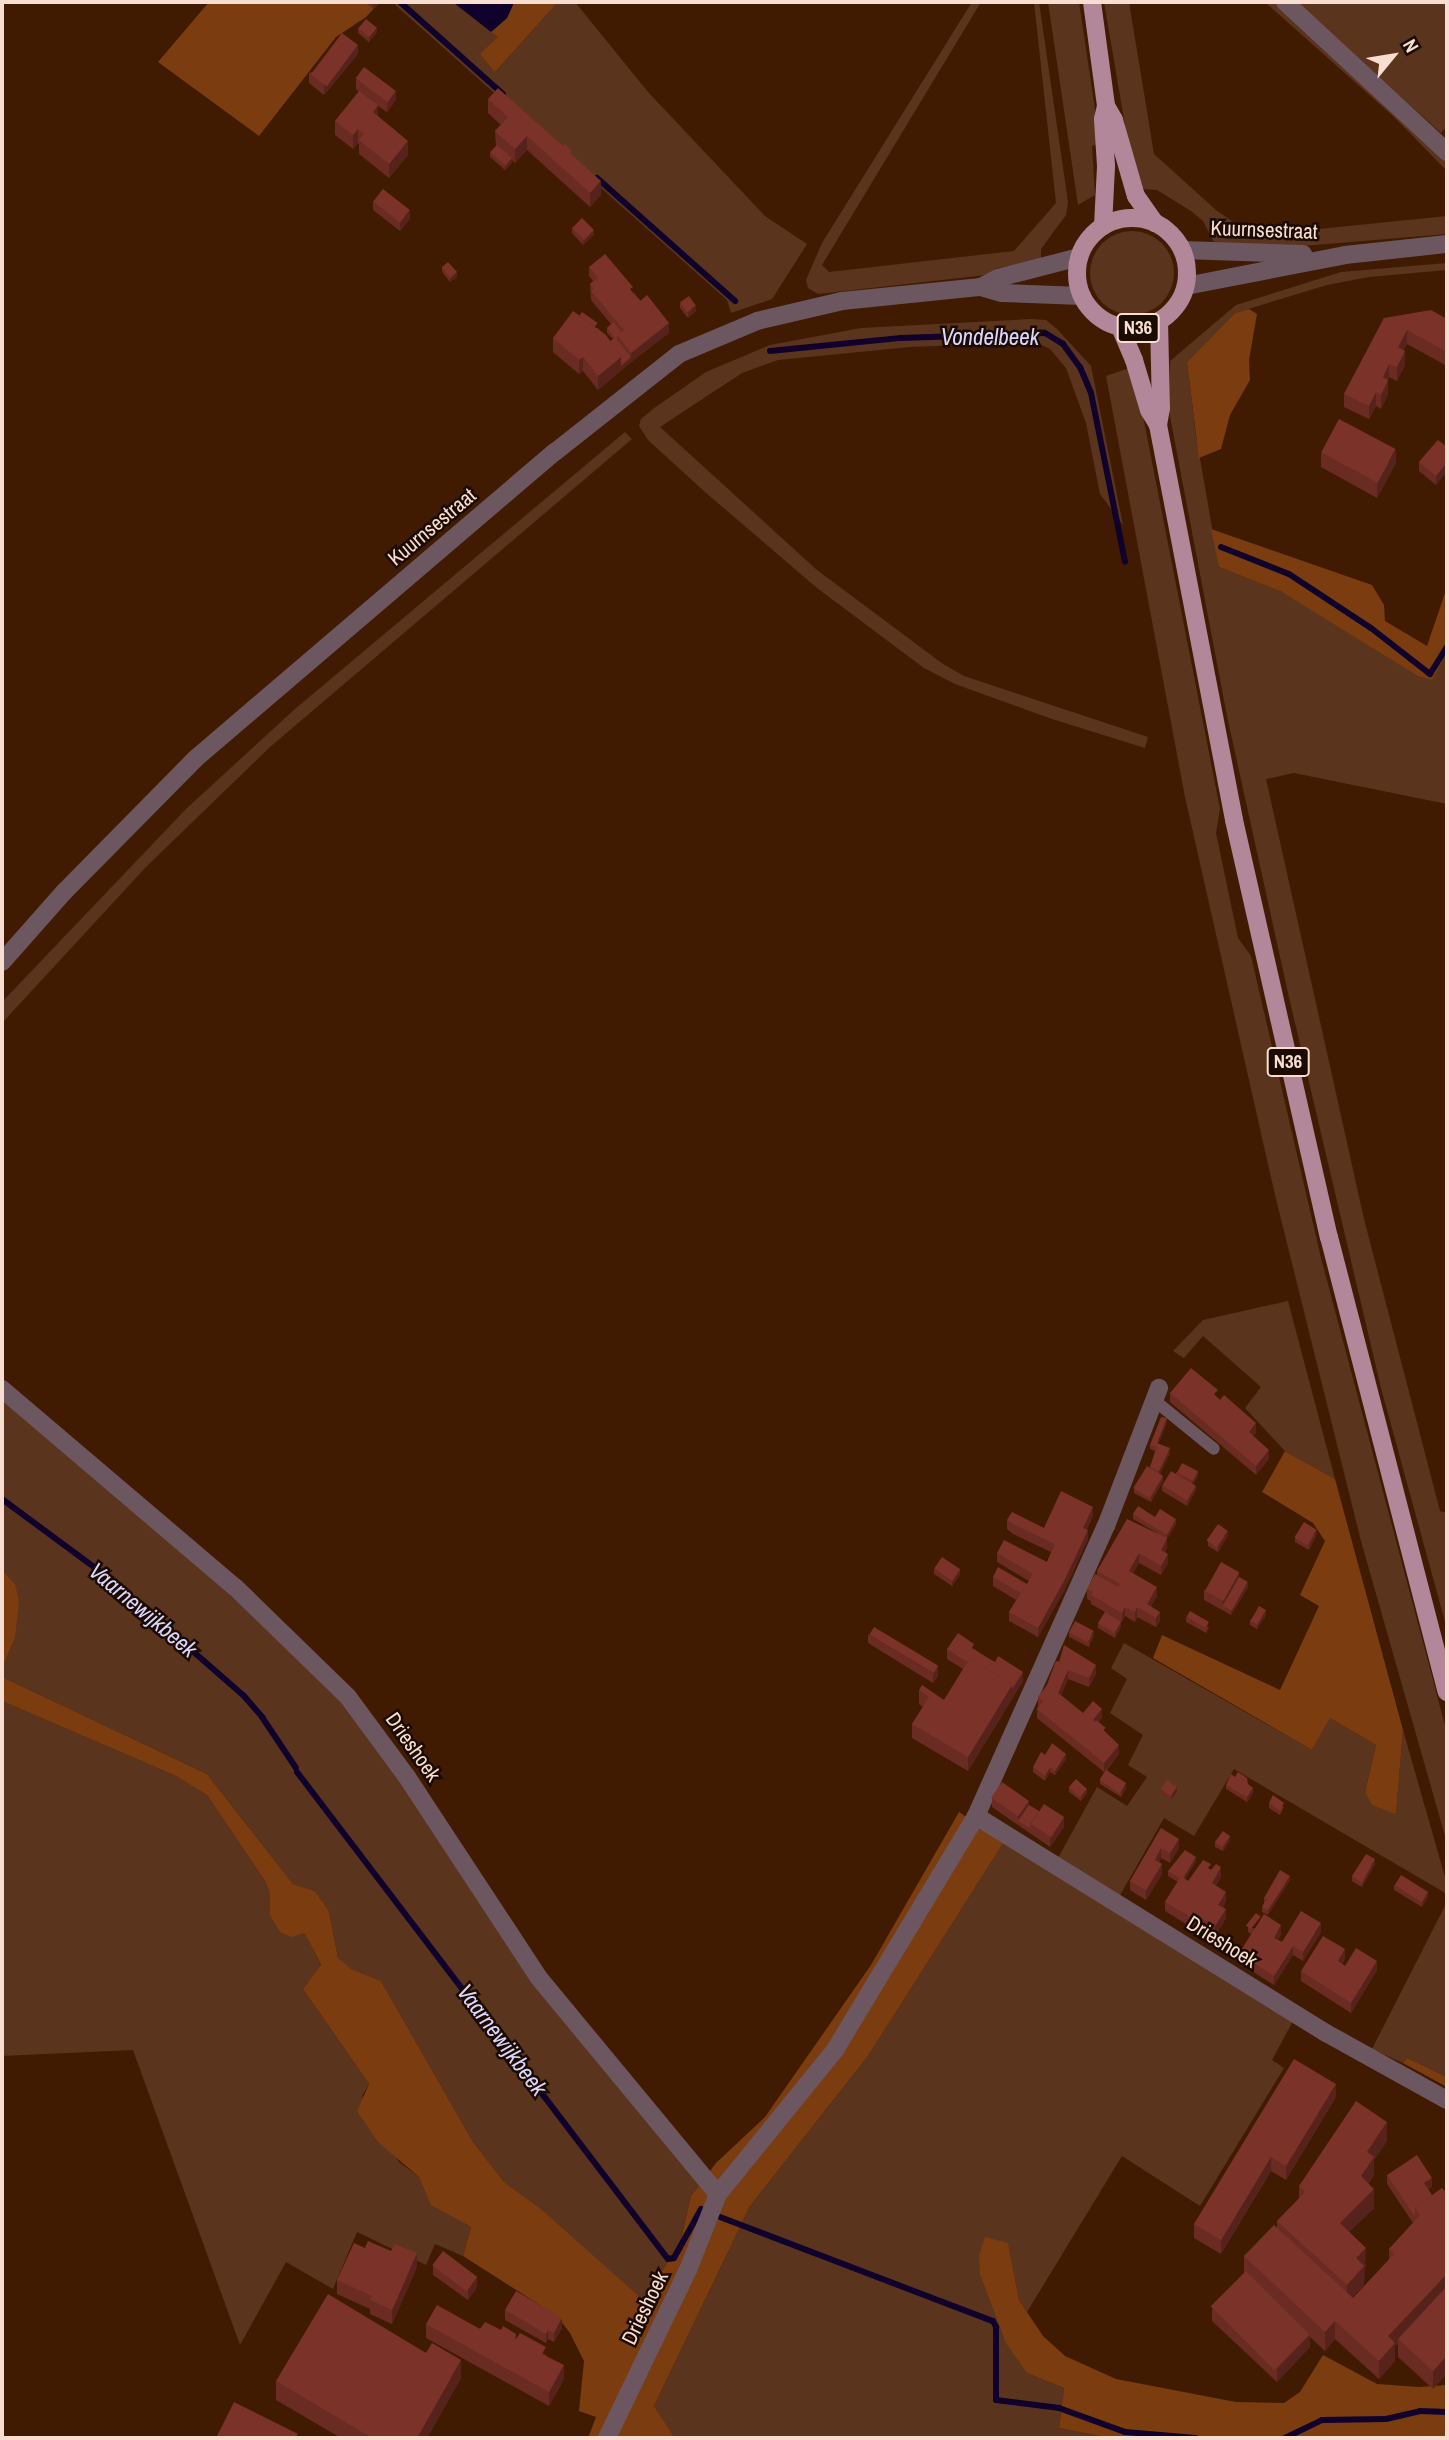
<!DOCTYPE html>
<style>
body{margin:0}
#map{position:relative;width:1449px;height:2440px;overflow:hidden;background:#401b02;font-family:"Archivo Narrow",sans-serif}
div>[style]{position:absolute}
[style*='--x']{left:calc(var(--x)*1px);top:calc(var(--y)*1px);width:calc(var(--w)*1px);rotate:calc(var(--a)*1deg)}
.green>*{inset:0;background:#5b341d}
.round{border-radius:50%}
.forest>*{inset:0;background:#7b3c10}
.water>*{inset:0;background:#0f012c}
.stream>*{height:6px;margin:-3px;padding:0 3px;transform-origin:3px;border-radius:3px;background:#0f012c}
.service>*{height:12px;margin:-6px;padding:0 6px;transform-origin:6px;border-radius:6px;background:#6c5760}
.minor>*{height:18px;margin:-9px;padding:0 9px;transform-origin:9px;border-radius:9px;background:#6c5760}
.tertiary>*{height:18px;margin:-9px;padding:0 9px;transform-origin:9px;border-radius:9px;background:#6c5760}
.primary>*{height:18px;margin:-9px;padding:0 9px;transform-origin:9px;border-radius:9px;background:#b18799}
.primary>.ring{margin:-9px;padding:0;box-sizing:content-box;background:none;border:18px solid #b18799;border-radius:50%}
.wall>*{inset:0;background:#6a2b22}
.shaded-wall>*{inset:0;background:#56231c}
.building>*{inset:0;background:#7b3228;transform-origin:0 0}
span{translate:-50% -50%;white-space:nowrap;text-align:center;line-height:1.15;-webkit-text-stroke:5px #1b0b03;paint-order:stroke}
.shield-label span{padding:2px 5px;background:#1b0b03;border:2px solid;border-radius:5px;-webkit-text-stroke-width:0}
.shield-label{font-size:19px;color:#f8ded1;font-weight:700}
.street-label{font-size:21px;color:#f8ded1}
.water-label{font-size:23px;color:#dbd7fe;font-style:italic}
.frame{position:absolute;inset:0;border:4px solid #f8ded1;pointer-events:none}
.north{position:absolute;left:1358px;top:21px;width:70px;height:70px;-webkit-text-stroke:5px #1b0b03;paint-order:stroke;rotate:60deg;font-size:19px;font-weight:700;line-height:28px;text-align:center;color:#f8ded1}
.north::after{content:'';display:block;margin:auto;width:24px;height:32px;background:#f8ded1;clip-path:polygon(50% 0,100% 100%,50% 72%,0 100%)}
</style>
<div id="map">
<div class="green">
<i style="clip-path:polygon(392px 2px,453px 2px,498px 37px,495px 72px,558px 2px,575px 2px,648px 92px,765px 216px,807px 244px,772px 299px,731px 313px,727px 300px)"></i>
<i style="clip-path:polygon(972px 2px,981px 2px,822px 265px,829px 272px,1014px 251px,1056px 203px,1034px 2px,1039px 2px,1068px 202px,1066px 215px,1041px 249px,1041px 259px,994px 269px,995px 274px,818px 294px,808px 288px,806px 280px,822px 243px)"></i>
<i style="clip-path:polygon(1048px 2px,1079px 2px,1100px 143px,1092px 146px,1095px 195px,1078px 205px)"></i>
<i style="clip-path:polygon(1104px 2px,1129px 2px,1154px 154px,1216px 210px,1246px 231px,1260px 235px,1447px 216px,1447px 234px,1268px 249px,1214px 242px,1203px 221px,1191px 211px,1157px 190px,1142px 189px,1132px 166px)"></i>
<i style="clip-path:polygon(1265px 2px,1277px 2px,1447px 159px,1447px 171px,1393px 116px)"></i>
<i style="clip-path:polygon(1295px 2px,1447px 2px,1447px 126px,1441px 133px)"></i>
<i class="round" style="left:1090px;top:231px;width:84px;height:84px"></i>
<i style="clip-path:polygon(1447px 263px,1447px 270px,1369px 277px,1327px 285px,1235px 313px,1187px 362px,1196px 436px,1219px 567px,1282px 592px,1432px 679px,1447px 653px,1447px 804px,1294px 773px,1266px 779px,1364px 1219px,1440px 1511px,1447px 1513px,1447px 1629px,1381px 1388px,1288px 993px,1227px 716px,1169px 411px,1170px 361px,1236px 305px,1341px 272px)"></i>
<i style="clip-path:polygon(1031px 319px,1046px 320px,1057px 329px,1091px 366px,1123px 525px,1100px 494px,1086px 423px,1066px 368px,1050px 349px,1036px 342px,910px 347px,778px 360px,742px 373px,660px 427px,817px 570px,943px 664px,964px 676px,1148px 737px,1145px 748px,1052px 719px,955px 684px,924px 668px,817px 588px,705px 492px,648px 440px,639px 426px,641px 419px,653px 409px,706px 372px,770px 345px,861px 328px)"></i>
<i style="clip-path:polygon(1129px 368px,1143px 416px,1220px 809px,1216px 833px,1238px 938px,1251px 956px,1321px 1258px,1447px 1733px,1447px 1843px,1361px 1541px,1275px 1195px,1185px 797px,1106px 376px)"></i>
<i style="clip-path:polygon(625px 432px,632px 439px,270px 747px,146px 867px,2px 1023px,2px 1002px,186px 809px,295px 709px)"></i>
<i style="clip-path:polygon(1288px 1301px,1335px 1479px,1285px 1451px,1245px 1408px,1261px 1387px,1203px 1336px,1184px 1358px,1173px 1351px,1203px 1320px)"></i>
<i style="clip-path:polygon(2px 1400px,111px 1488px,317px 1673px,353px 1717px,700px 2184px,691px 2196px,680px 2242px,643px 2301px,540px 2208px,504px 2182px,473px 2142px,381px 1981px,350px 1969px,338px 1958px,329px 1911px,315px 1891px,293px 1884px,207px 1774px,2px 1677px,2px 1668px,15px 1638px,15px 1584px,2px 1570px)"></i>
<i style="clip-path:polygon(1124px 1643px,1312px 1750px,1330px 1718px,1376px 1745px,1365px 1792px,1396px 1813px,1403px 1730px,1447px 1884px,1447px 1894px,1234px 1769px,1194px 1836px,1164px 1818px,1119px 1897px,1058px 1858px,1097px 1787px,1127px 1806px,1147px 1777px,1128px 1765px,1143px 1735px,1110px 1713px,1127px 1679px,1111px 1668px)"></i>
<i style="clip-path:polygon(2px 1701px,174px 1775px,207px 1795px,265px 1881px,270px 1894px,270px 1915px,305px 1932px,321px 1966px,303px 1989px,369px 2084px,362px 2096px,399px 2162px,419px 2177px,432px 2205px,471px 2227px,463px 2256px,435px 2244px,426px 2265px,357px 2232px,333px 2289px,286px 2262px,240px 2345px,133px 2050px,2px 2056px)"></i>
<i style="clip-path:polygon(1004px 1842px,1293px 2021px,1272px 2060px,1284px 2068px,1200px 2206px,1122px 2156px,1027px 2312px,1019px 2300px,1008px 2244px,1027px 2373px,1064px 2388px,1059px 2428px,1110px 2438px,675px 2438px,654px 2406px,750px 2206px,868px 2056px)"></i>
<i style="clip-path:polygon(1447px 1902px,1447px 2077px,1407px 2058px,1403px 2063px,1372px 2049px)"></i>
</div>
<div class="forest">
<i style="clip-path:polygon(209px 2px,380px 2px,366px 17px,336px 37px,259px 136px,158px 62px)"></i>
<i style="clip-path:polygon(513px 2px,558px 2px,495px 72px,480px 54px,498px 37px,491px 32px,507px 18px)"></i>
<i style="clip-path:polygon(1249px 309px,1257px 314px,1249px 360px,1250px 380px,1230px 415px,1221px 449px,1199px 458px,1187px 362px,1235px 313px)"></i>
<i style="clip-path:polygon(1211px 529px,1372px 585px,1384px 605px,1385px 621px,1427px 646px,1447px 587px,1447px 653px,1432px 680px,1418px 676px,1282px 592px,1219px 567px)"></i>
<i style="clip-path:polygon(1285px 1451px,1335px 1479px,1403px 1730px,1396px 1814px,1372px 1805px,1365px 1792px,1376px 1745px,1330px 1718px,1312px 1750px,1153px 1658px,1162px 1635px,1280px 1690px,1319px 1606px,1300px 1595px,1325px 1541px,1313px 1523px,1262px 1492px)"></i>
<i style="clip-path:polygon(2px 1570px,15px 1584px,19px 1601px,15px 1638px,2px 1668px)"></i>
<i style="clip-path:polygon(2px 1677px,207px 1774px,293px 1884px,315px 1891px,329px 1911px,338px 1958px,351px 1969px,381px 1981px,473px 2142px,504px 2182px,540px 2208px,643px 2300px,680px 2243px,691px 2196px,716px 2163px,765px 2117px,871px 1965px,959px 1812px,1004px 1842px,868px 2056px,750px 2206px,654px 2406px,675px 2438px,588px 2438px,596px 2417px,579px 2411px,584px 2361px,570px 2333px,557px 2316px,463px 2256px,471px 2227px,431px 2205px,419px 2177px,378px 2142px,357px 2111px,369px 2084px,303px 1989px,321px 1965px,305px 1933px,291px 1937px,280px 1932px,270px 1915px,270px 1894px,265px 1881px,207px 1795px,174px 1775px,2px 1701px)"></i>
<i style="clip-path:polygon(1407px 2058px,1447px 2077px,1447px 2087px,1403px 2063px)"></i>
<i style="clip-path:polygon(985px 2237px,1008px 2243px,1019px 2300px,1043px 2336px,1065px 2356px,1116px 2379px,1236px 2402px,1284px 2403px,1300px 2392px,1323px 2355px,1377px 2384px,1419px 2387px,1447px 2385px,1447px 2438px,1110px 2438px,1059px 2428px,1064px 2388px,1027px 2373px,1006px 2343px,980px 2274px,979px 2256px)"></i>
</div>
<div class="water">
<i style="clip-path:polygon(453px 2px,513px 2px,513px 5px,507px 18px,491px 32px)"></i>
</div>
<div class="stream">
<i style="--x:400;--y:2;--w:138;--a:41.8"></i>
<i style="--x:597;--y:178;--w:185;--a:41.7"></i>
<i style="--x:770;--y:351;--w:132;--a:-5.7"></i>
<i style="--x:901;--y:338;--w:144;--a:-2"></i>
<i style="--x:1045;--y:333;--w:21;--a:31"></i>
<i style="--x:1063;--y:344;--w:29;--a:54"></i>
<i style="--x:1080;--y:367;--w:28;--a:67"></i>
<i style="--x:1091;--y:393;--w:172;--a:78.6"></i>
<i style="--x:1221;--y:547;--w:73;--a:21.7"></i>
<i style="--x:1289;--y:574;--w:98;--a:33.4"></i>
<i style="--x:1371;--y:628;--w:75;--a:37.9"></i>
<i style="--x:1430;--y:674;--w:32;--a:-58"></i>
<i style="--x:2;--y:1499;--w:134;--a:36.5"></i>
<i style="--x:110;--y:1579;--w:178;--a:41.1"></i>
<i style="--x:244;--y:1696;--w:28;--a:49"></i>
<i style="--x:262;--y:1717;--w:61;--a:56.3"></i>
<i style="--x:297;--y:1772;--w:612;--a:52.7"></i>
<i style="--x:668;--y:2259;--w:6;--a:-9"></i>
<i style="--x:674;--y:2258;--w:56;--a:-61.1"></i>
<i style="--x:720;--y:2217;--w:292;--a:20.9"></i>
<i style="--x:993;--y:2321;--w:7;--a:63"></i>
<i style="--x:996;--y:2327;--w:73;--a:90"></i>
<i style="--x:996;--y:2400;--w:64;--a:7.2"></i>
<i style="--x:1059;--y:2408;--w:70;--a:20"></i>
<i style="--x:1125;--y:2432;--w:71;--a:4.8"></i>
<i style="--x:1285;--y:2438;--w:41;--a:-25.9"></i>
<i style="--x:1322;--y:2420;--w:64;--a:-0.9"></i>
<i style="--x:1386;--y:2419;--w:35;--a:-13"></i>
<i style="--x:1420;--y:2411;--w:27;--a:2"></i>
</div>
<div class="service">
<i style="--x:1154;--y:1400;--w:77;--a:39.2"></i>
</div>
<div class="minor">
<i style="--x:1285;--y:2;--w:221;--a:42.8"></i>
<i style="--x:1182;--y:250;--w:121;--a:1.9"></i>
<i style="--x:1186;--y:286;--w:162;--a:-11"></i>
<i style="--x:1345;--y:255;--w:103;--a:-6.2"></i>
<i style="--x:2;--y:1389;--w:306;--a:40.4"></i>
<i style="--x:235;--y:1587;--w:158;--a:44.2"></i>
<i style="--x:348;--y:1697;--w:99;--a:53.6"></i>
<i style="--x:407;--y:1777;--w:240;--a:56.7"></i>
<i style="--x:539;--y:1978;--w:281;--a:50.4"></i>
<i style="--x:718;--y:2194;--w:186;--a:-50.9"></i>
<i style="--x:835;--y:2050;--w:273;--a:-58.9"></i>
<i style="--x:976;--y:1816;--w:318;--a:-65.9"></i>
<i style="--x:1106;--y:1526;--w:148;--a:-69"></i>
<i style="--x:976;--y:1816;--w:412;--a:31.8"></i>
<i style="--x:1326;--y:2033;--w:138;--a:29"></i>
<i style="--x:607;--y:2438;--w:187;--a:-64.3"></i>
<i style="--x:688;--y:2270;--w:82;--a:-68.5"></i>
</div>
<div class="tertiary">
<i style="--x:981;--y:287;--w:19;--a:-28"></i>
<i style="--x:998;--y:278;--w:84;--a:-14.5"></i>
<i style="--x:2;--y:962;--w:94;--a:-48.5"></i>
<i style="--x:64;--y:892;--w:187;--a:-45.4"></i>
<i style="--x:195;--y:759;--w:473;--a:-40.5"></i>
<i style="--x:555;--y:452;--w:158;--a:-38.3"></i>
<i style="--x:679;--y:354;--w:85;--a:-22.9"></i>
<i style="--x:757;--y:321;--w:87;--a:-13.2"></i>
<i style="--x:842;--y:301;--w:140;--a:-5.8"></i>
<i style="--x:981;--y:287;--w:22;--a:16"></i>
<i style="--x:1002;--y:293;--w:80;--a:2.1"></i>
</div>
<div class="primary">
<i style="--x:1092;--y:2;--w:105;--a:82.3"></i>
<i style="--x:1106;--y:106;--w:16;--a:60"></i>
<i style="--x:1114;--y:120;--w:79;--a:73.9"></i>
<i style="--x:1136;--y:196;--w:33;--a:55"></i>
<i class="ring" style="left:1077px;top:218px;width:92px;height:92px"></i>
<i style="--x:1103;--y:226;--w:60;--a:-87.1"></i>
<i style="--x:1106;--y:166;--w:47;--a:-93.7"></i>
<i style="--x:1103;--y:119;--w:13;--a:-77"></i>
<i style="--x:1159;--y:321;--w:87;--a:88.7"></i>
<i style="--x:1161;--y:408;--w:17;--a:100"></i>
<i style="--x:1158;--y:425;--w:402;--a:79.1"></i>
<i style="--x:1234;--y:820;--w:428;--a:77.2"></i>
<i style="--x:1329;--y:1237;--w:470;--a:75.5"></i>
<i style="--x:1120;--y:327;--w:36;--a:67"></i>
<i style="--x:1134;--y:360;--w:52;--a:73.3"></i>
<i style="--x:1149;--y:410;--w:17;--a:59"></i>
</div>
<div class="wall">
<i style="clip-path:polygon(365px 2px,379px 2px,373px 9px)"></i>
<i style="clip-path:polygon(358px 28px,377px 32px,369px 42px,358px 33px)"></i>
<i style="clip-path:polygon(358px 54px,324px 95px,309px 83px,309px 73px)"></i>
<i style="clip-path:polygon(356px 79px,396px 100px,387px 112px,378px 106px,378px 116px,408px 155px,389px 178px,359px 154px,359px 144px,358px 143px,353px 149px,335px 135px,335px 121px,359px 92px,356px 89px)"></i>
<i style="clip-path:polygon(488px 99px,572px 155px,601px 195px,590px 207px,527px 150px,515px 163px,512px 160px,512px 163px,505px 170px,490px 157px,490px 152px,496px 146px,495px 131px,501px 125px,488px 113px)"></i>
<i style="clip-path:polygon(373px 201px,410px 219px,400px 231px,373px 210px)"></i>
<i style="clip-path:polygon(572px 228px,594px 235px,583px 245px,572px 233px)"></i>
<i style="clip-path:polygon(442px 267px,457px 277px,450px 282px,442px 272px)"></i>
<i style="clip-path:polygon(589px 267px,633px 292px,669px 333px,631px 362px,598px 390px,583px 371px,579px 374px,553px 352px,553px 338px,598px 328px,610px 341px,613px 339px,607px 333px,607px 328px,611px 324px,591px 300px,590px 284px,593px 281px,589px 276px)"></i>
<i style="clip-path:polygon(680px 303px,696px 311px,688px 318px,680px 308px)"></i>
<i style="clip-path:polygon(1384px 318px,1447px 319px,1447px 366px,1407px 344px,1403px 351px,1405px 365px,1397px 381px,1389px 377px,1388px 380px,1388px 394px,1381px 409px,1376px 406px,1369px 419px,1344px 407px,1344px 394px)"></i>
<i style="clip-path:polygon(1438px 440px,1436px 485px,1419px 471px,1419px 462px)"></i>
<i style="clip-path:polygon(1321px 453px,1396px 463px,1377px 498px,1321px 467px)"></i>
<i style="clip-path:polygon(1170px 1393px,1218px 1398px,1256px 1433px,1253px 1436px,1269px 1459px,1256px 1475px,1170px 1402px)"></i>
<i style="clip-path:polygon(1167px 1422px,1158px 1444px,1170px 1453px,1160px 1474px,1163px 1481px,1151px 1502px,1134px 1493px,1134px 1488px,1150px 1468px,1155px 1451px,1150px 1449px,1150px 1445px)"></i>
<i style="clip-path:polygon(1176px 1472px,1198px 1476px,1193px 1484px,1196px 1490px,1187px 1506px,1162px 1491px,1162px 1486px,1176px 1474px)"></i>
<i style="clip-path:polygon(1133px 1514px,1155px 1517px,1176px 1524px,1167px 1539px,1167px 1547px,1165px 1552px,1168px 1563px,1161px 1575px,1139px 1563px,1133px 1573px,1157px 1596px,1151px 1606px,1160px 1621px,1156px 1627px,1137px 1617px,1135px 1622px,1125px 1616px,1121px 1622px,1121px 1627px,1115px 1638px,1098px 1628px,1098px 1623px,1105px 1612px,1091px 1604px,1091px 1601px,1087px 1599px,1087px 1589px,1097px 1575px,1097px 1571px,1157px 1533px,1133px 1519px)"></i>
<i style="clip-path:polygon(1093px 1516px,1087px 1529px,1088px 1539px,1064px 1591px,1038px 1637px,1009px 1621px,1009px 1612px,1016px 1600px,993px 1586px,993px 1577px,1027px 1584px,1029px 1581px,997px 1562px,997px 1553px,1047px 1562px,1051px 1552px,1013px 1534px,1007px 1529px,1007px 1520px,1044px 1528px)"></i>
<i style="clip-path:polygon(1317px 1534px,1309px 1550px,1295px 1542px,1295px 1538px)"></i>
<i style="clip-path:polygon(1228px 1535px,1218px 1552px,1208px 1546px,1208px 1541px)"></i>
<i style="clip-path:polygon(934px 1569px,960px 1574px,952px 1586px,934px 1574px)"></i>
<i style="clip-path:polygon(1239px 1577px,1248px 1587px,1231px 1615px,1204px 1600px,1204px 1590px)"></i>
<i style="clip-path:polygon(1266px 1615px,1257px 1629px,1250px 1625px,1250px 1620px)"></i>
<i style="clip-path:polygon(1186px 1617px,1209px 1627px,1206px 1633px,1186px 1622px)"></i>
<i style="clip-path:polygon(1069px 1633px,1094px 1635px,1089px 1647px,1069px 1637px)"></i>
<i style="clip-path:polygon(868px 1634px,938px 1676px,933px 1683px,868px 1643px)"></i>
<i style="clip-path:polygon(947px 1649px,974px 1649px,1023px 1681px,968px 1771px,912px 1738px,912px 1724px,923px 1707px,919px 1704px,919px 1690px,944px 1700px,963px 1669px,947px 1659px)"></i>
<i style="clip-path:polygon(1056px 1661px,1096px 1674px,1089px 1687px,1068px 1679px,1061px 1695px,1083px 1713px,1102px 1718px,1099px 1722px,1119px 1754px,1107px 1770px,1126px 1788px,1121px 1797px,1100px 1784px,1100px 1780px,1104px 1772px,1037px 1718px,1037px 1709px,1038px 1706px,1038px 1697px,1047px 1685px)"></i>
<i style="clip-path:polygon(1066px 1759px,1055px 1775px,1050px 1772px,1045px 1781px,1033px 1772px,1033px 1767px)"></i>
<i style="clip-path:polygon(1226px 1785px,1253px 1793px,1247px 1802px,1226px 1789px)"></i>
<i style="clip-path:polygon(1069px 1787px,1087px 1793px,1081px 1801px,1069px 1792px)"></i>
<i style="clip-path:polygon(1161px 1789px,1177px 1792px,1171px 1800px,1161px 1794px)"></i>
<i style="clip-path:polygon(992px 1798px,1029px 1805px,1064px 1827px,1050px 1847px,992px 1807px)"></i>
<i style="clip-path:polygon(1269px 1803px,1284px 1807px,1280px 1815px,1269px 1808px)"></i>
<i style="clip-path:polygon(1161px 1828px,1179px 1848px,1170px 1863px,1161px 1858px,1159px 1863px,1162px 1874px,1146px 1900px,1130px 1890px,1130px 1881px)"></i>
<i style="clip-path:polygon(1230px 1840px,1223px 1851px,1215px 1847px,1215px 1842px)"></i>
<i style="clip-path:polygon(1196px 1861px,1185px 1879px,1188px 1881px,1211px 1869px,1221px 1877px,1216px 1886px,1226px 1901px,1223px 1907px,1226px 1918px,1215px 1936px,1201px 1928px,1199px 1932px,1165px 1911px,1165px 1902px,1178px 1882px,1168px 1876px,1168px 1871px)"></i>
<i style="clip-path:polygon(1375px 1864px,1362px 1887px,1352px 1881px,1352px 1876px)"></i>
<i style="clip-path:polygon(1290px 1880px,1268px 1915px,1262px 1912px,1262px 1907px,1264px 1903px,1264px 1898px)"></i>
<i style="clip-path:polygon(1394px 1885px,1428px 1896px,1422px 1907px,1394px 1890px)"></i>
<i style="clip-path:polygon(1248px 1927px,1281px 1934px,1278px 1940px,1282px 1942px,1321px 1932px,1303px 1961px,1293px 1955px,1274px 1985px,1239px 1963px,1239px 1954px,1251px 1934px,1248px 1932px)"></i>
<i style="clip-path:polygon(1345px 1959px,1342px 1964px,1345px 1966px,1377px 1970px,1351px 2013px,1301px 1981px,1301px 1971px)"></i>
<i style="clip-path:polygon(1336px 2097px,1286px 2180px,1271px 2171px,1221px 2254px,1194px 2238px,1194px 2224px)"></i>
<i style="clip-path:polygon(1387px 2141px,1374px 2160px,1374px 2175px,1368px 2184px,1374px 2208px,1349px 2232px,1366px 2266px,1364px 2268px,1364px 2285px,1352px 2297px,1353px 2298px,1389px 2260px,1389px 2249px,1413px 2223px,1387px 2184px,1387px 2175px,1432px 2187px,1428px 2189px,1432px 2195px,1442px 2188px,1433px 2389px,1398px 2357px,1398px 2344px,1395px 2346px,1395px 2361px,1379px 2379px,1335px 2339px,1325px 2351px,1310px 2337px,1310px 2347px,1277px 2382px,1212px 2321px,1212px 2307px,1244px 2273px,1244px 2256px,1277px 2228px,1277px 2221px,1299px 2199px,1299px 2186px)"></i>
<i style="clip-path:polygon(365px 2248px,417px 2267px,392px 2324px,370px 2314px,370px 2309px,337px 2294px,337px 2280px)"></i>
<i style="clip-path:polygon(433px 2266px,477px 2287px,468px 2300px,433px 2275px)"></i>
<i style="clip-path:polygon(505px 2310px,562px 2328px,554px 2342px,548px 2339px,546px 2343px,505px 2320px)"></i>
<i style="clip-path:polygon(426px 2324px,501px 2330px,516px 2334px,516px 2339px,546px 2355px,564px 2379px,549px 2406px,426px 2338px)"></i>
<i style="clip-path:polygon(461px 2378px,427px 2438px,341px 2438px,276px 2400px,276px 2381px)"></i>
</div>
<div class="shaded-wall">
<i style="clip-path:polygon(375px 2px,379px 2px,373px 9px,373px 4px)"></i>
<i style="clip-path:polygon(377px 28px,377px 32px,369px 42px,369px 37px)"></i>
<i style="clip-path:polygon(358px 45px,358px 54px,324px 95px,324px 86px)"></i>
<i style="clip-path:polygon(396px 91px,396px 100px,387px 112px,387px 103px)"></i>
<i style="clip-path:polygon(378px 105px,378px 119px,373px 112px)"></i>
<i style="clip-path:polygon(358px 129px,358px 143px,353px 149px,353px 135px)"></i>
<i style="clip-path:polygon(527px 136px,527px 150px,515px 163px,515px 149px)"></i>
<i style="clip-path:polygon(408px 141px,408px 155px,389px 178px,389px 164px)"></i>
<i style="clip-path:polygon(512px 158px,512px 163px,505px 170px,505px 166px)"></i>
<i style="clip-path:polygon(601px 181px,601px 195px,590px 207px,590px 193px)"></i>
<i style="clip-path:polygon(410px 210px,410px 219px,400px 231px,400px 222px)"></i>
<i style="clip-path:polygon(594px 230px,594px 235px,583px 245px,583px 241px)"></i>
<i style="clip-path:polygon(457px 272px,457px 277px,450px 282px,450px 278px)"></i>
<i style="clip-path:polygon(696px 306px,696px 311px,688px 318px,688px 313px)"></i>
<i style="clip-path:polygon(669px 323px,669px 333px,631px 362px,631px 353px)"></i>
<i style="clip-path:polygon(1407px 330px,1407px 344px,1398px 361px,1398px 347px)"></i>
<i style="clip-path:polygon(1405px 351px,1405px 365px,1397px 381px,1397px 367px)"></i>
<i style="clip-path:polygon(583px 357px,583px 371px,579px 374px,579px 360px)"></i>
<i style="clip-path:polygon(621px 357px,631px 357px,631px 362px,598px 390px,598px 376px)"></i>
<i style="clip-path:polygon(1389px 364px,1389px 377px,1383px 390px,1383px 377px)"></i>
<i style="clip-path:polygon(1388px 380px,1388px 394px,1381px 409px,1381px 395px)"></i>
<i style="clip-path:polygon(1376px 392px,1376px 406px,1369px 419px,1369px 406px)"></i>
<i style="clip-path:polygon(1396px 449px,1396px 463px,1377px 498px,1377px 484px)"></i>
<i style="clip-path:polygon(1447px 463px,1447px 472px,1436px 485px,1436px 476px)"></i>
<i style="clip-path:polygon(1167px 1418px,1167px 1422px,1157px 1448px,1157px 1443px)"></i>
<i style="clip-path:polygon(1256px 1423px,1256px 1433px,1249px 1441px,1249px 1432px)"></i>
<i style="clip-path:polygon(1170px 1448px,1170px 1453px,1159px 1475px,1159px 1471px)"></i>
<i style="clip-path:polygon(1269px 1450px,1269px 1459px,1256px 1475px,1256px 1466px)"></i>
<i style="clip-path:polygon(1198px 1471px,1198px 1476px,1192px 1486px,1192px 1481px)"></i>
<i style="clip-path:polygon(1163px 1476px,1163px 1481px,1151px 1502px,1151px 1498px)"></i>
<i style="clip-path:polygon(1196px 1486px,1196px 1490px,1187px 1506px,1187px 1501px)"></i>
<i style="clip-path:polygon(1093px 1507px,1093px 1516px,1083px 1537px,1083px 1528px)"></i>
<i style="clip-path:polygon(1176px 1519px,1176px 1524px,1167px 1539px,1167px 1547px,1161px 1559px,1161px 1550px,1167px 1539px,1167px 1535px)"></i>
<i style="clip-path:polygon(1088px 1530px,1088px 1539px,1064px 1591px,1038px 1637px,1038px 1628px)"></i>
<i style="clip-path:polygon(1317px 1530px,1317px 1534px,1309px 1550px,1309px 1545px)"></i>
<i style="clip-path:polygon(1228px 1531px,1228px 1535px,1218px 1552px,1218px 1547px)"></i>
<i style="clip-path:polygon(1139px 1553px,1139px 1563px,1129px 1580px,1129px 1571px)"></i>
<i style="clip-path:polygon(1168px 1554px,1168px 1563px,1161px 1575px,1161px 1566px)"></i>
<i style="clip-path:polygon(960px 1569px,960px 1574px,952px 1586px,952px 1581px)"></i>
<i style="clip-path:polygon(1239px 1572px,1239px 1582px,1222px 1605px,1222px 1601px)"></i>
<i style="clip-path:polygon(1248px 1582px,1248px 1587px,1231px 1615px,1231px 1610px)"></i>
<i style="clip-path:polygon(1157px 1587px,1157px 1596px,1147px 1613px,1147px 1604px)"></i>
<i style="clip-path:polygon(1125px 1607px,1125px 1616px,1122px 1622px,1122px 1613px)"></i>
<i style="clip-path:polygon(1137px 1607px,1137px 1617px,1135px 1622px,1135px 1612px)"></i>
<i style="clip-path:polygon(1266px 1610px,1266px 1615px,1257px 1629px,1257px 1625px)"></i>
<i style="clip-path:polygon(1160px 1612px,1160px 1621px,1156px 1627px,1156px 1618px)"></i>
<i style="clip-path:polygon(1121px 1622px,1121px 1627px,1115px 1638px,1115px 1633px)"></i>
<i style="clip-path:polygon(1094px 1631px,1094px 1635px,1089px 1647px,1089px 1642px)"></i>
<i style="clip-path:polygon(1096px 1665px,1096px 1674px,1089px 1687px,1089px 1678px)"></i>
<i style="clip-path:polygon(938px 1666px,938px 1676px,933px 1683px,933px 1673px)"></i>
<i style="clip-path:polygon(1068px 1670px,1068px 1679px,1058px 1702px,1058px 1693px)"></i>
<i style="clip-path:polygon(1023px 1672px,1023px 1681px,968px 1771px,968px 1757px,1012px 1685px)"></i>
<i style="clip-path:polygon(1102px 1709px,1102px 1718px,1095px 1727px,1093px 1720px)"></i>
<i style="clip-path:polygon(1119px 1745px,1119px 1754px,1104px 1772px,1104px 1763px)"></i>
<i style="clip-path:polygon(1066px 1754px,1066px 1759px,1055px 1775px,1055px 1771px)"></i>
<i style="clip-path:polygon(1050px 1767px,1050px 1772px,1045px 1781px,1045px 1776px)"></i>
<i style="clip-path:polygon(1126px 1783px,1126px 1788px,1121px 1797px,1121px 1792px)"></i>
<i style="clip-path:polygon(1177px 1787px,1177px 1792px,1171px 1800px,1171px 1796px)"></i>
<i style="clip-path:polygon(1253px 1788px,1253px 1793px,1247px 1802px,1247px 1797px)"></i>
<i style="clip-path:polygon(1087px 1789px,1087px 1793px,1081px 1801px,1081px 1796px)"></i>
<i style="clip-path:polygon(1029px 1801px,1029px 1810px,1018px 1821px,1018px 1825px,1018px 1816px)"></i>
<i style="clip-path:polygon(1064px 1817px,1064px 1827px,1050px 1847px,1050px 1837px)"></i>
<i style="clip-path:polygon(1230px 1836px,1230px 1840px,1223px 1851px,1223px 1847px)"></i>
<i style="clip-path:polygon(1179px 1839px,1179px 1848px,1170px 1863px,1170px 1853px)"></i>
<i style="clip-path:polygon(1161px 1848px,1161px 1858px,1155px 1869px,1155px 1860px)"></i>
<i style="clip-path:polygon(1196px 1857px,1196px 1861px,1182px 1884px,1182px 1880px)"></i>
<i style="clip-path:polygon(1375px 1859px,1375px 1864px,1362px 1887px,1362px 1883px)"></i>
<i style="clip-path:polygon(1162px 1864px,1162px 1874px,1146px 1900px,1146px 1890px)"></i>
<i style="clip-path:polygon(1221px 1867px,1221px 1877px,1212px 1893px,1212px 1883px)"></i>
<i style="clip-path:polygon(1290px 1876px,1290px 1880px,1268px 1915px,1268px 1910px)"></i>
<i style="clip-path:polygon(1226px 1892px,1226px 1901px,1218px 1914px,1218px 1905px)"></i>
<i style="clip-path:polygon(1428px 1892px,1428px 1896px,1422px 1907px,1422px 1902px)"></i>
<i style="clip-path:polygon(1226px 1909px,1226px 1918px,1215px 1936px,1215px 1926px)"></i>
<i style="clip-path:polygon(1201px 1918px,1201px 1928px,1199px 1932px,1199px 1922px)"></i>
<i style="clip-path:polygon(1321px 1923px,1321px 1932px,1303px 1961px,1303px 1952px)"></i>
<i style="clip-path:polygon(1281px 1925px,1281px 1934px,1274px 1947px,1274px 1938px)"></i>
<i style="clip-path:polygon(1293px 1946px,1293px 1955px,1274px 1985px,1274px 1976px)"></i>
<i style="clip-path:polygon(1345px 1949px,1345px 1959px,1338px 1970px,1338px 1961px)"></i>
<i style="clip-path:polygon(1377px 1961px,1377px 1970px,1351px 2013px,1351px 2003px)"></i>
<i style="clip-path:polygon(1336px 2084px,1336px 2097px,1286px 2180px,1286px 2166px)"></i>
<i style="clip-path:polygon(1387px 2122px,1387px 2141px,1374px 2160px,1374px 2175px,1361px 2195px,1361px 2176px,1367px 2152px)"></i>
<i style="clip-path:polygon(1271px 2157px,1271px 2171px,1221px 2254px,1221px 2240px)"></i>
<i style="clip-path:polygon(1432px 2178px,1432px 2187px,1424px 2192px,1424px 2183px)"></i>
<i style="clip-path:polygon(1374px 2189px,1374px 2208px,1340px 2241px,1340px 2223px)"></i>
<i style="clip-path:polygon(1366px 2248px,1364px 2285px,1347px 2303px,1347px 2285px,1356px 2258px)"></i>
<i style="clip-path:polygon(417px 2253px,417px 2267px,392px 2324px,392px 2310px)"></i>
<i style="clip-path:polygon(1447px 2274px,1447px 2292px,1398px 2339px,1398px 2344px,1395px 2346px,1395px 2361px,1379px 2379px,1379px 2361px,1388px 2336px)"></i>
<i style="clip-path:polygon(477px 2277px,477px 2287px,468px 2300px,468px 2290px)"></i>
<i style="clip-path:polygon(562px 2318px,562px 2328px,554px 2342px,554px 2333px)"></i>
<i style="clip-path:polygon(1335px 2321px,1335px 2339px,1325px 2351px,1325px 2332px)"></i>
<i style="clip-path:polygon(548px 2330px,548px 2339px,546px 2343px,546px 2334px)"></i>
<i style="clip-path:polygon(1310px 2334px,1310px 2347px,1277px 2382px,1277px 2369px)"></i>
<i style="clip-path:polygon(1447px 2356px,1447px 2374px,1433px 2389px,1433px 2371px)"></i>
<i style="clip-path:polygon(461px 2360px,461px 2378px,427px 2438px,417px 2438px)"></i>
<i style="clip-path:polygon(564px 2365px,564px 2379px,549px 2406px,549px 2392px)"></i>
</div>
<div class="building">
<i style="left:366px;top:19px;width:14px;height:12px;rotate:39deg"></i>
<i style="left:342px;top:33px;width:20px;height:52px;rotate:37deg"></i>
<i style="left:364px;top:67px;width:40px;height:14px;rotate:37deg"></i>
<i style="clip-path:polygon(498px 88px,563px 146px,565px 144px,572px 151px,570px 153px,601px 181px,590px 193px,527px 136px,515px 149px,495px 131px,508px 117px,488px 99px)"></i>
<i style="clip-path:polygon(359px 91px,378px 105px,373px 112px,408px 141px,389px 164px,359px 140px,364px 134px,358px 129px,353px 135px,335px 121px)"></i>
<i style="left:497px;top:145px;width:20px;height:10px;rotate:41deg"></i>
<i style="left:383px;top:189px;width:34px;height:16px;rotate:38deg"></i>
<i style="left:582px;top:218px;width:17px;height:14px;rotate:45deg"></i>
<i style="clip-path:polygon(605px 254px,633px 287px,630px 289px,640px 301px,647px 295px,669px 323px,631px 353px,617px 335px,624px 330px,591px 291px,594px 289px,590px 284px,598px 278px,589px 267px)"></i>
<i style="clip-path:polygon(448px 262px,457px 272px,450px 278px,442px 267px)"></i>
<i style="left:689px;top:296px;width:12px;height:11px;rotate:55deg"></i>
<i style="clip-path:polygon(1431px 310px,1447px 319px,1447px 352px,1407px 330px,1398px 347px,1405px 351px,1397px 367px,1389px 364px,1383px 377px,1388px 380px,1381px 395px,1376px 392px,1369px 406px,1344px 394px,1384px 318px)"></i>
<i style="clip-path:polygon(573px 311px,606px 335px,621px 357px,598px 376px,583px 357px,579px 360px,553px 338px)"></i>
<i style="left:582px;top:312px;width:19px;height:5px;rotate:35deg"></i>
<i style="clip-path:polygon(614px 322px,621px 332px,617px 335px,617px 340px,631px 357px,621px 366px,621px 357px,610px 341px,615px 338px,607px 328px)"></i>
<i style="left:1339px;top:419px;width:64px;height:38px;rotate:28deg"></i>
<i style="clip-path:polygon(1438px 440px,1447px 447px,1447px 463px,1436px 476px,1419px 462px)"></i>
<i style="clip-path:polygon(1191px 1368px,1218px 1390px,1214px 1394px,1220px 1400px,1224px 1395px,1256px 1423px,1249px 1432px,1269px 1450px,1256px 1466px,1170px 1393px)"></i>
<i style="clip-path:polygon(1161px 1417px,1167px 1418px,1157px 1443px,1170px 1448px,1159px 1471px,1150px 1467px,1157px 1447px,1150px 1445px)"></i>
<i style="left:1182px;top:1463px;width:18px;height:11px;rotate:27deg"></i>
<i style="left:1147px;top:1466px;width:19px;height:26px;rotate:32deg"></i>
<i style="left:1171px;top:1471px;width:29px;height:17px;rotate:31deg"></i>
<i style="clip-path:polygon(1061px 1491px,1093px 1507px,1083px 1528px,1088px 1530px,1064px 1581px,1038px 1628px,1009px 1612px,1021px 1593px,993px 1577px,998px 1567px,1027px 1584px,1033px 1574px,997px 1553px,1004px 1540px,1047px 1562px,1055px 1544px,1013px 1524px,1007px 1520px,1012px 1512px,1044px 1528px)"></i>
<i style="clip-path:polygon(1138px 1506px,1155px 1517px,1160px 1509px,1176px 1519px,1167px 1535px,1133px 1514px)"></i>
<i style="clip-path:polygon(1127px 1519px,1167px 1538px,1161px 1550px,1168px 1554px,1161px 1566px,1139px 1553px,1129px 1571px,1157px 1587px,1147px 1604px,1160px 1612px,1156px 1618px,1137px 1607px,1135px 1612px,1125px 1607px,1122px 1613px,1091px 1595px,1093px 1592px,1087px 1589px,1095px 1574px,1118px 1587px,1120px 1584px,1097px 1571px)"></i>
<i style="left:1304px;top:1522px;width:15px;height:18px;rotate:32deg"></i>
<i style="left:1218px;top:1524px;width:12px;height:20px;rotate:35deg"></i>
<i style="left:942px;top:1557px;width:22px;height:14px;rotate:34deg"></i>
<i style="left:1221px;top:1562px;width:21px;height:33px;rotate:29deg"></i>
<i style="left:1239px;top:1577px;width:10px;height:33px;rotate:29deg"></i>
<i style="left:1259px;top:1606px;width:8px;height:17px;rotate:30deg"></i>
<i style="left:1190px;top:1611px;width:22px;height:7px;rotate:30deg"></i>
<i style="left:1105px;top:1612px;width:19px;height:13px;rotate:32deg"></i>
<i style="left:1075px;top:1621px;width:21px;height:13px;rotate:28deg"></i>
<i style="left:874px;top:1627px;width:75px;height:9px;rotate:31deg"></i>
<i style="clip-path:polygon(958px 1633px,974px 1644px,972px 1648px,981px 1654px,995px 1662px,998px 1656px,1023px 1672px,1012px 1689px,1012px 1685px,970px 1658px,967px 1662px,947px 1649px)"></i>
<i style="clip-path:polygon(1064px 1645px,1096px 1665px,1089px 1678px,1068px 1670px,1058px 1693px,1083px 1713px,1093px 1701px,1102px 1709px,1093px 1720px,1119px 1745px,1104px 1763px,1037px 1709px,1043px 1701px,1038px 1697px,1047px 1685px,1056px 1661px,1059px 1662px)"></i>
<i style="clip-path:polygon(970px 1658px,1012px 1685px,968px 1757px,912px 1724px,929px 1697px,919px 1690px,922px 1685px,944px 1700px)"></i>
<i style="clip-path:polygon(1096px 1720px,1106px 1728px,1103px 1730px,1095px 1722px)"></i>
<i style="clip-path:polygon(1052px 1743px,1066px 1754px,1055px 1771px,1050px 1767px,1045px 1776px,1033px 1767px,1041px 1752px,1045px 1755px)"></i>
<i style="left:1106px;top:1770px;width:24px;height:12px;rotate:33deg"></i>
<i style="clip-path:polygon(1238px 1772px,1247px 1778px,1248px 1784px,1253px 1788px,1247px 1797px,1226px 1785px,1231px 1774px,1235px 1777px)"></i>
<i style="left:1076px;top:1779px;width:15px;height:11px;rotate:42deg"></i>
<i style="left:1167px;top:1780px;width:12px;height:11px;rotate:35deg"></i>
<i style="left:1002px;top:1782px;width:33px;height:19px;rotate:35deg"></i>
<i style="clip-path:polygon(1273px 1795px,1284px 1803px,1280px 1811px,1269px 1803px)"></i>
<i style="left:1044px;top:1804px;width:24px;height:24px;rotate:33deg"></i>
<i style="clip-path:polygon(1029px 1805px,1039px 1811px,1030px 1824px,1030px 1828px,1018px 1821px)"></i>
<i style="clip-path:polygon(1161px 1828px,1179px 1839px,1170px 1853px,1161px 1848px,1155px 1860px,1162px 1864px,1146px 1890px,1130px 1881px)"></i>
<i style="left:1223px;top:1831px;width:9px;height:14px;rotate:36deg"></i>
<i style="clip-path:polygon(1185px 1850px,1196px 1857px,1183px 1878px,1181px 1876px,1180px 1878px,1168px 1871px)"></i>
<i style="clip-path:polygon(1366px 1854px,1375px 1859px,1362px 1883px,1352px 1876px)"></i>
<i style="clip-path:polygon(1203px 1860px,1211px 1864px,1208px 1868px,1211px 1870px,1216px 1864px,1221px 1867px,1212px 1883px,1226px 1892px,1218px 1905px,1226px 1909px,1215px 1926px,1201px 1918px,1199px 1922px,1165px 1902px,1181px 1876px,1188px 1881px)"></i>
<i style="clip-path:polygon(1280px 1870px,1290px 1876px,1268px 1910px,1262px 1907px,1267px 1899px,1264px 1898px)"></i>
<i style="left:1401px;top:1875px;width:32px;height:12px;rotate:32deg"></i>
<i style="clip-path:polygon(1301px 1911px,1321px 1923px,1303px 1952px,1293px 1946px,1274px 1976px,1239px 1954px,1264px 1914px,1281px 1925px,1274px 1938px,1282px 1942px)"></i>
<i style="left:1256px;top:1913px;width:6px;height:16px;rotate:39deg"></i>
<i style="clip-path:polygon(1323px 1936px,1345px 1949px,1338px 1961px,1345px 1966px,1356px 1948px,1377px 1961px,1351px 2003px,1301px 1971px)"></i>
<i style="clip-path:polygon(1294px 2059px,1336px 2084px,1286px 2166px,1271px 2157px,1221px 2240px,1194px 2224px)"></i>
<i style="clip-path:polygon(1356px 2101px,1387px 2122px,1367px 2152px,1374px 2157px,1361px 2176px,1374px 2189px,1340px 2223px,1366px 2248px,1356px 2258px,1364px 2266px,1347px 2285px,1277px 2221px,1305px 2192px,1299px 2186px)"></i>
<i style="clip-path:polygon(1417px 2155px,1432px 2178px,1424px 2183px,1432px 2195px,1415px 2208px,1415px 2217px,1387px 2175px)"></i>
<i style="clip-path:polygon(1442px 2188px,1447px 2193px,1447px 2274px,1388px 2336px,1395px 2343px,1379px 2361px,1335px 2321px,1325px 2332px,1244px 2256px,1274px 2225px,1353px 2298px,1394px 2254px,1389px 2249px,1420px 2215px,1415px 2208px)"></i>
<i style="clip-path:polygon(368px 2241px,391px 2251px,395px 2244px,417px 2253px,392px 2310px,370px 2300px,372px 2296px,337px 2280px,354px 2243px,365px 2248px)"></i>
<i style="left:443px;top:2251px;width:43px;height:18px;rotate:37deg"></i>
<i style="left:1246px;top:2271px;width:90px;height:50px;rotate:45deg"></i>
<i style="clip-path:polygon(1447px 2286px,1447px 2356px,1433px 2371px,1398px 2339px)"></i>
<i style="clip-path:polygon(516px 2291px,562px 2318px,554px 2333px,548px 2330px,546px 2334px,505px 2310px)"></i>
<i style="clip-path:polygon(328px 2294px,426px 2353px,432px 2343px,461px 2360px,417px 2438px,372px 2438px,276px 2381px)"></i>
<i style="clip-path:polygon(437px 2305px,480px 2329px,485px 2322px,501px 2330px,503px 2326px,516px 2334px,514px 2338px,516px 2339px,520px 2333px,546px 2347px,542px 2354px,564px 2365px,549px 2392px,426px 2324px)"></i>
<i style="clip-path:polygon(234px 2402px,298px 2434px,295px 2438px,216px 2438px)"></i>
</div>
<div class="shield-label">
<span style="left:1138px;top:328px">N36</span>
<span style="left:1288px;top:1062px">N36</span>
</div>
<div class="street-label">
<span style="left:1264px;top:230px;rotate:2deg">Kuurnsestraat</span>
<span style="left:432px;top:527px;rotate:-40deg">Kuurnsestraat</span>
<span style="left:413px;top:1747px;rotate:55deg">Drieshoek</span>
<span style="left:1222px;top:1942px;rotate:32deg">Drieshoek</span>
<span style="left:645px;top:2308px;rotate:-64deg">Drieshoek</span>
</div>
<div class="water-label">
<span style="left:990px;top:337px">Vondelbeek</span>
<span style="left:143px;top:1610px;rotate:40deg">Vaarnewijkbeek</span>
<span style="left:502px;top:2040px;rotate:53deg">Vaarnewijkbeek</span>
</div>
<div class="frame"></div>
<div class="north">N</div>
</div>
